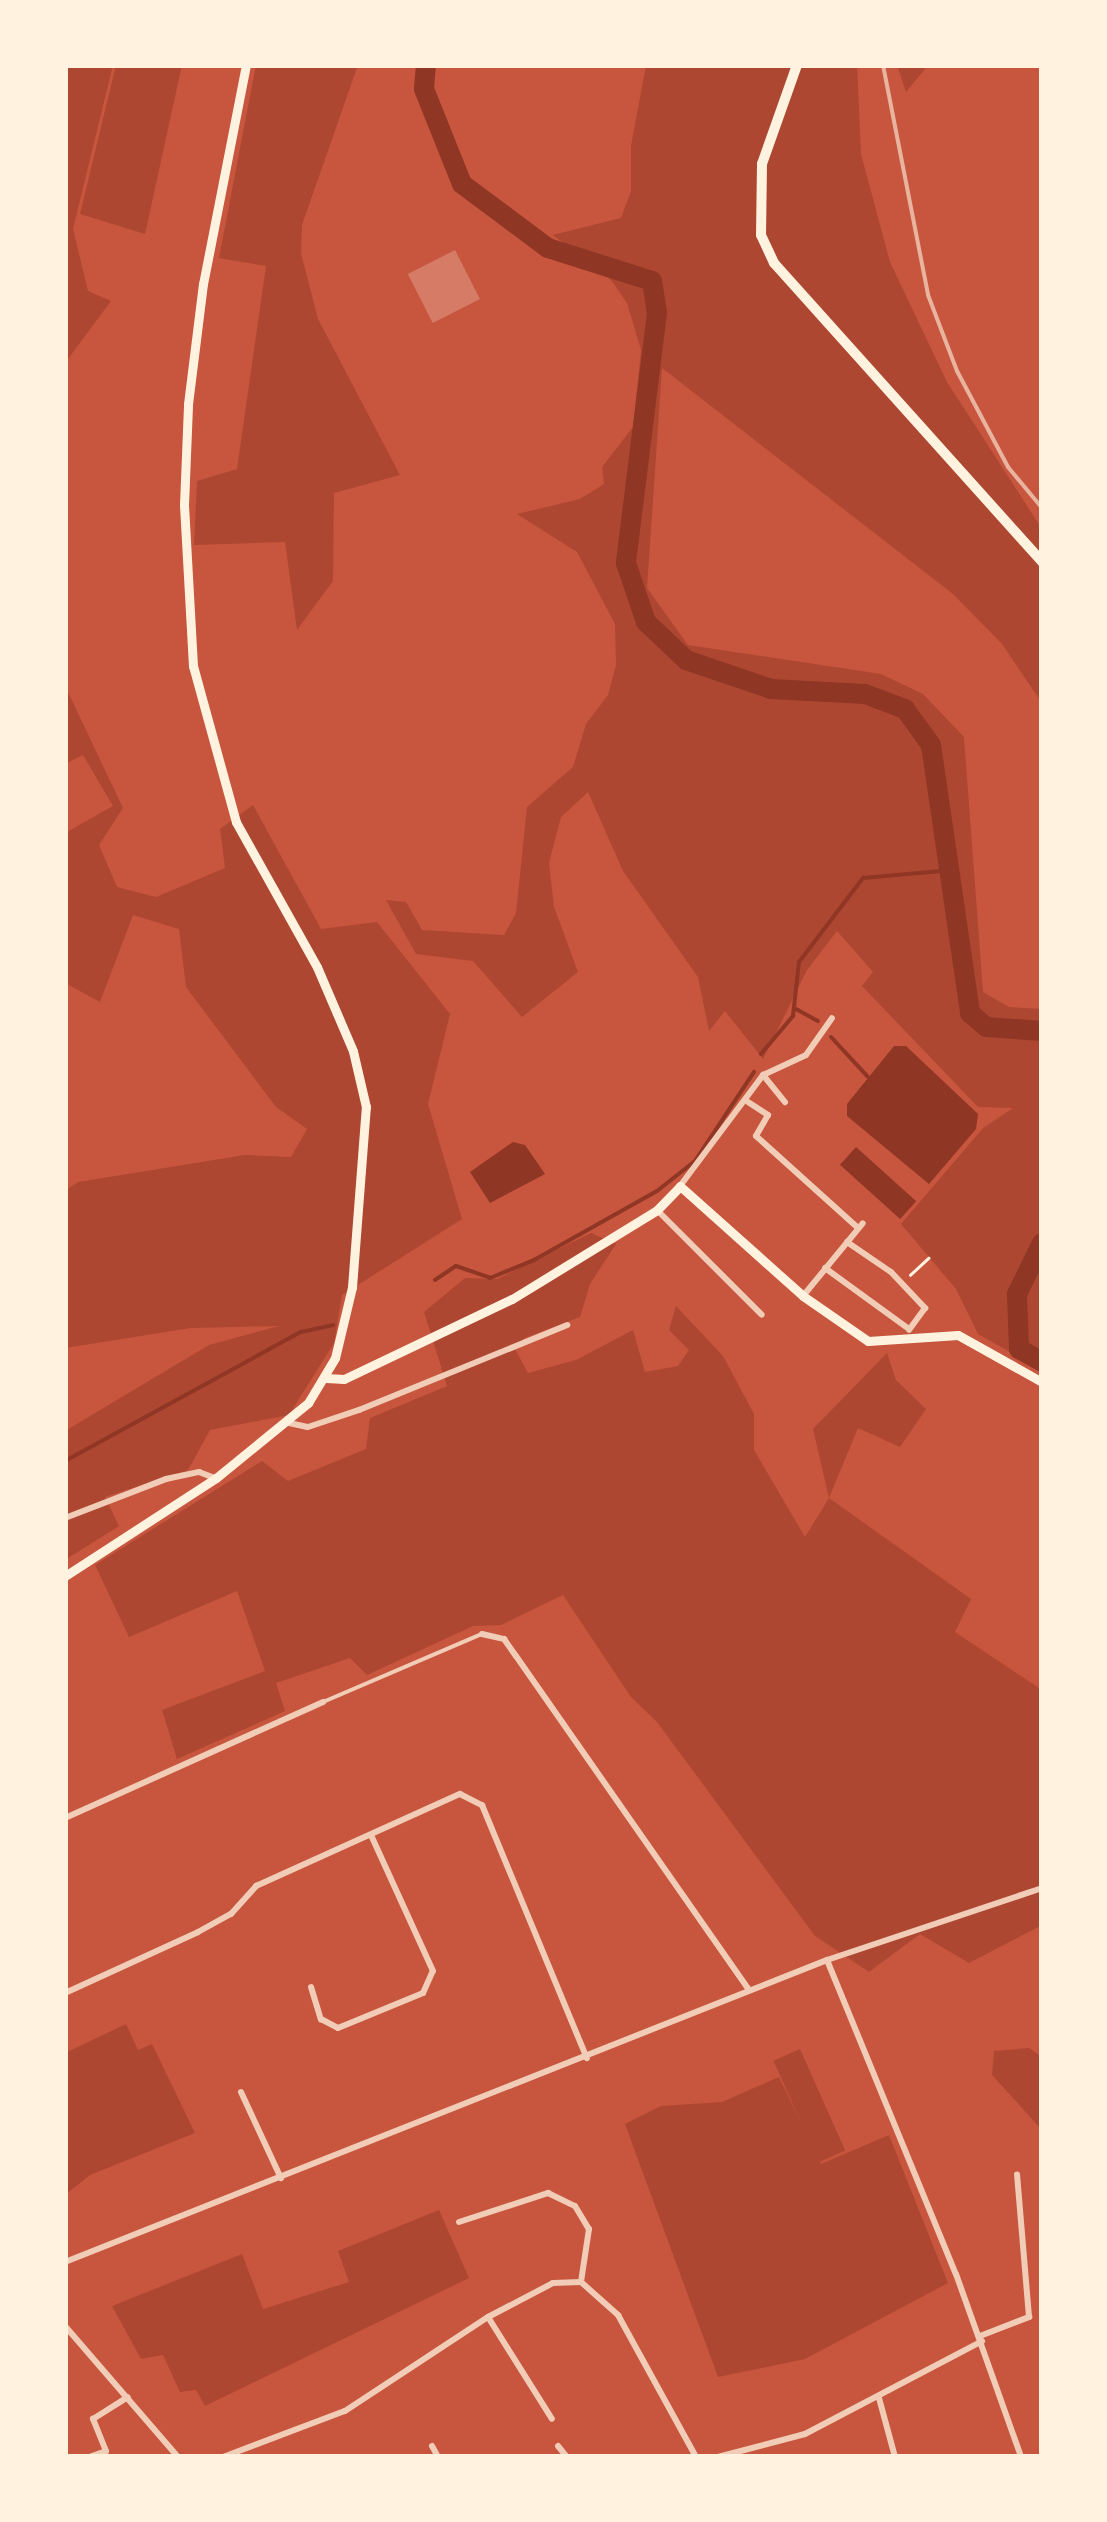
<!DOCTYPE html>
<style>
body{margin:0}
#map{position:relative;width:1107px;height:2522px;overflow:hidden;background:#c8553d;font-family:Quicksand,sans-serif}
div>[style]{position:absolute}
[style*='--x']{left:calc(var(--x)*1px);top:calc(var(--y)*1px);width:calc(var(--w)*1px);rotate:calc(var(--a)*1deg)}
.green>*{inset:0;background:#ae4732;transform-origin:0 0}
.water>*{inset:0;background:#8f3625;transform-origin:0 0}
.stream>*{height:4px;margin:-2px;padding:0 2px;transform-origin:2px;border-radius:2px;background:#8f3625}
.river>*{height:20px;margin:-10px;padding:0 10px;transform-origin:10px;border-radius:10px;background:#8f3625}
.building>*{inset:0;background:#d67c66;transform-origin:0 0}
.path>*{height:2.5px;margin:-1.25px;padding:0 1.25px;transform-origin:1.25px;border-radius:1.25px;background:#fff3e0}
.service>*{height:4px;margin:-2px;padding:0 2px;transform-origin:2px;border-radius:2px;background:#f1ccb7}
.minor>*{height:6px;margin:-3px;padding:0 3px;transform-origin:3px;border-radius:3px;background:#f1ccb7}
.secondary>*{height:9px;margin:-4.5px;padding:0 4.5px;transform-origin:4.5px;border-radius:4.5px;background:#fff3e0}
.primary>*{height:10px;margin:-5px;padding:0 5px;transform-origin:5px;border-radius:5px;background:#fff3e0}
.rail>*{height:4px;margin:-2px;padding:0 2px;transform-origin:2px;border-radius:2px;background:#e9b49f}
span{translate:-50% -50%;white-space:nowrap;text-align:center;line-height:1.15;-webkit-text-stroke:10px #fff3e0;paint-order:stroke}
.frame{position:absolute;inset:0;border:68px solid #fff3e0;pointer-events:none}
</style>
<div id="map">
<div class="green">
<i style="clip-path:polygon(65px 65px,113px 65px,73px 229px,88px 291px,111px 301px,65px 363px)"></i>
<i style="clip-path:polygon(116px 65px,182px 65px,145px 234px,80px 214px)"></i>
<i style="clip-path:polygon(256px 65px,358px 65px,302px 225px,301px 253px,318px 319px,400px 475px,334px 493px,333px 581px,297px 630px,285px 542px,194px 545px,197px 481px,237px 469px,266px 266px,219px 258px)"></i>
<i style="clip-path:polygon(646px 65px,857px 65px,861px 154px,890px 262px,947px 382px,1042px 529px,1042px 703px,1002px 644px,953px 594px,662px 368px,647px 588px,688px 645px,881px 674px,923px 694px,964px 737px,983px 992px,1009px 1007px,1042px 1009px,1042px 1370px,978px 1334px,956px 1289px,901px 1224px,983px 1128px,1013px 1108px,978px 1107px,862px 986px,873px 972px,837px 931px,807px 970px,763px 1059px,725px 1011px,709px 1031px,698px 977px,623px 871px,588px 792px,561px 817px,549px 863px,554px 907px,578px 972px,522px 1017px,473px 961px,416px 954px,386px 900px,406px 902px,422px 930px,504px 935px,516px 913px,527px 807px,573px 767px,586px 724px,608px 695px,616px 665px,615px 624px,577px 552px,517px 514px,580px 499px,604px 484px,602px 467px,633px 427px,641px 350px,627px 303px,611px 280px,553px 235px,621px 218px,631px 191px,631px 146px)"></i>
<i style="clip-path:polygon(897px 65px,925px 65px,925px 69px,906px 92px)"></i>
<i style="clip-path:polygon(67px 690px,123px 808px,99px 845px,117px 887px,156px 897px,225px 868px,220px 829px,253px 805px,321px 929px,377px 922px,450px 1014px,428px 1104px,462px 1219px,342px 1295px,334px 1343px,289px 1415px,210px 1430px,188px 1470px,105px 1497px,119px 1526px,65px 1560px,65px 1431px,209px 1345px,279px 1326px,191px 1328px,65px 1348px,65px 1191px,78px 1182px,245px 1155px,291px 1157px,307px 1129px,276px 1107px,186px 987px,179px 929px,133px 915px,100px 1002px,65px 983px,65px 833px,113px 806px,83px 755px,65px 764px)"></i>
<i style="clip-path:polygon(591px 1233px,616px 1244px,590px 1284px,580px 1317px,524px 1338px,515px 1349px,528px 1373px,576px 1360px,633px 1330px,645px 1372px,678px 1366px,689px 1350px,669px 1330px,676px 1306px,723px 1356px,754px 1414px,754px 1450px,805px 1537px,829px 1498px,813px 1429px,887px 1353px,896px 1380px,926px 1409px,900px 1447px,858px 1428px,829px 1498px,971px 1599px,955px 1632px,1042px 1690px,1042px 1925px,969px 1963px,920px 1934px,869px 1972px,815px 1936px,657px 1722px,631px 1697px,563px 1595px,501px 1625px,473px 1626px,367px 1675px,350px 1658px,276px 1683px,285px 1711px,177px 1759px,162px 1710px,265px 1671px,237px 1591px,129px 1637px,95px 1565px,262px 1461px,288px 1481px,366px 1449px,370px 1418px,447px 1386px,424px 1312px,465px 1278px,497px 1279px)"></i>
<i style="clip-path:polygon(126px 2024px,138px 2050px,152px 2044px,195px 2133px,90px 2175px,65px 2195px,65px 2053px)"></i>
<i style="clip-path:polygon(1029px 2048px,1042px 2057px,1042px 2130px,992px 2075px,994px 2051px)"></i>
<i style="left:800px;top:2049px;width:111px;height:29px;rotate:66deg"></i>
<i style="clip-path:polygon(779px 2077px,821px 2164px,889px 2135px,948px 2283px,805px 2359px,718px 2377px,625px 2124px,661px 2106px,722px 2102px)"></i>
<i style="clip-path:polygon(439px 2210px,469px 2278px,205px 2406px,196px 2390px,180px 2392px,163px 2355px,141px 2359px,112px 2306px,242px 2254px,263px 2309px,349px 2282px,338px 2251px)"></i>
</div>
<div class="water">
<i style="clip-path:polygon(894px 1046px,906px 1046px,978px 1114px,976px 1129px,929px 1184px,847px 1116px,847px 1104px)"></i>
<i style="clip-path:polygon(513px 1142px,525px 1145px,545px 1174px,490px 1203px,470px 1172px)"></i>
<i style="left:856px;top:1147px;width:81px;height:24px;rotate:42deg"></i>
</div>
<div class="stream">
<i style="--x:796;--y:1009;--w:25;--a:29"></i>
<i style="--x:831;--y:1037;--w:54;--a:47.2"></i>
<i style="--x:761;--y:1054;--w:50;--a:-49.9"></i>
<i style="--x:793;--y:1016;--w:54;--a:-83.7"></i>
<i style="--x:799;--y:962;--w:106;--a:-52.7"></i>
<i style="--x:863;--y:878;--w:90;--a:-5.1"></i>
<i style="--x:435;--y:1280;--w:25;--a:-34"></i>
<i style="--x:456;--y:1266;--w:36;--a:19"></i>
<i style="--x:490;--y:1278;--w:48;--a:-22.2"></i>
<i style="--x:534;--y:1260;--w:141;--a:-29.3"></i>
<i style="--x:657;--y:1191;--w:48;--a:-38.3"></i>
<i style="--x:695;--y:1161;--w:107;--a:-56.5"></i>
<i style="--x:65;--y:1461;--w:269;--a:-28.7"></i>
<i style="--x:301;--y:1332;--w:33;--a:-12"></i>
</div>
<div class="river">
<i style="--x:426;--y:65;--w:24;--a:95"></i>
<i style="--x:424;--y:89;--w:102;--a:68.2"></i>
<i style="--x:462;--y:184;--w:107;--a:36.7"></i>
<i style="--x:548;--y:248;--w:109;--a:17.6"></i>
<i style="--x:652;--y:281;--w:32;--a:81"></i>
<i style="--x:657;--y:313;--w:252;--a:97.1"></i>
<i style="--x:626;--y:563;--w:62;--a:71.3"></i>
<i style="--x:646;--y:622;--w:55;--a:43.5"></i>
<i style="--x:686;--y:660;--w:90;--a:18.8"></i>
<i style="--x:771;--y:689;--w:94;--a:3"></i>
<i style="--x:865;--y:694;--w:43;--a:20.6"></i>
<i style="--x:905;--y:709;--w:44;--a:54.2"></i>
<i style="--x:931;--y:745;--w:271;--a:81.7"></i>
<i style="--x:970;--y:1013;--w:21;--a:41"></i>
<i style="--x:986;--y:1027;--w:56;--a:4.1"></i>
<i style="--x:1042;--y:1243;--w:57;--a:116.1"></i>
<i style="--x:1017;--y:1294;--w:55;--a:87.9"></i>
<i style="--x:1019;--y:1349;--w:26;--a:29"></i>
</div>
<div class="building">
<i style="left:455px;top:250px;width:55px;height:53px;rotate:63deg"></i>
</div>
<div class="path">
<i style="--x:910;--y:1275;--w:25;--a:-43"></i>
</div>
<div class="service">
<i style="--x:323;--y:1702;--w:173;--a:-23.2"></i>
</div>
<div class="minor">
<i style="--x:763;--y:1075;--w:35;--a:51"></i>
<i style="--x:748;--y:1102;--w:24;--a:33"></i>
<i style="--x:768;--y:1115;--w:24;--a:120"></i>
<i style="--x:756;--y:1136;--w:137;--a:42"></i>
<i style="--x:680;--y:1186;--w:139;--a:-53.2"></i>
<i style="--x:763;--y:1075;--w:47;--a:-24.9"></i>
<i style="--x:806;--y:1055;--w:45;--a:-54.9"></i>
<i style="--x:657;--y:1210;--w:148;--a:45"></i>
<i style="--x:847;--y:1242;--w:53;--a:34.3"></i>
<i style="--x:891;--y:1272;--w:50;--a:46.6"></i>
<i style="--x:925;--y:1308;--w:27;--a:126"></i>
<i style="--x:825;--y:1268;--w:104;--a:36"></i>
<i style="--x:803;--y:1296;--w:94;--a:-50.6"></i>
<i style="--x:289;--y:1423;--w:19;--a:12"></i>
<i style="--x:308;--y:1427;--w:54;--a:-18.4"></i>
<i style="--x:359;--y:1410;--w:225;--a:-22.2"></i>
<i style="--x:65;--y:1518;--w:108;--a:-21.1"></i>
<i style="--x:166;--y:1479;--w:34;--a:-12"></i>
<i style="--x:199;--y:1472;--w:17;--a:21"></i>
<i style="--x:482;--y:1634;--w:23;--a:13"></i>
<i style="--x:504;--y:1639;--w:21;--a:55"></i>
<i style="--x:516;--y:1656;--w:407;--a:55.1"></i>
<i style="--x:65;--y:1818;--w:283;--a:-24.2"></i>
<i style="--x:827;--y:1960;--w:339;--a:67.7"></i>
<i style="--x:956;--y:2274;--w:194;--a:70.4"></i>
<i style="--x:311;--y:1987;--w:34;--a:73"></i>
<i style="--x:321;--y:2019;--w:19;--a:28"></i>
<i style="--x:338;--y:2028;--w:92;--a:-22.4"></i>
<i style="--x:423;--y:1993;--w:24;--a:-66"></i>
<i style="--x:433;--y:1971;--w:149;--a:-114.5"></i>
<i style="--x:65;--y:1993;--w:146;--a:-24.6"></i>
<i style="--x:198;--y:1932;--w:38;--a:-29"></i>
<i style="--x:231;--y:1914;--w:38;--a:-48"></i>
<i style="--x:256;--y:1886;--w:224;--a:-24.3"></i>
<i style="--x:460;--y:1794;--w:25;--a:27"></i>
<i style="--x:482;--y:1805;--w:274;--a:67.5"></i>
<i style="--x:241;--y:2092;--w:95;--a:65.1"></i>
<i style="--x:459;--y:2222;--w:94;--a:-18"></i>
<i style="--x:548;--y:2193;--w:30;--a:26"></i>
<i style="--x:575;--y:2206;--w:27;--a:59"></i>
<i style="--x:589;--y:2229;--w:54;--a:98.6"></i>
<i style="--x:65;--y:2262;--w:820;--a:-21.62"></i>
<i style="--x:827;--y:1960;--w:227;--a:-18.5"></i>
<i style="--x:488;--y:2317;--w:120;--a:57.9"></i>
<i style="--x:65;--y:2326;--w:173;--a:49.2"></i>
<i style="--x:980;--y:2336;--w:53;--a:-21.2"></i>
<i style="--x:1029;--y:2317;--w:143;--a:-94.8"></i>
<i style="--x:879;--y:2398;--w:61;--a:74.8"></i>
<i style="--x:432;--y:2446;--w:13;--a:61"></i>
<i style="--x:558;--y:2446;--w:14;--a:51"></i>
<i style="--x:89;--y:2457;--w:18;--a:-19"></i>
<i style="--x:106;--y:2451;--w:35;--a:-112"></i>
<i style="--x:93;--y:2419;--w:41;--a:-32.2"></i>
<i style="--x:223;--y:2457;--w:130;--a:-20.7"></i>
<i style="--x:345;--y:2411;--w:171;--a:-33.3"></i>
<i style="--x:488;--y:2317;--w:73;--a:-27.6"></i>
<i style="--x:553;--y:2283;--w:28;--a:-2"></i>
<i style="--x:581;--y:2282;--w:50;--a:41.7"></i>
<i style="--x:618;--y:2315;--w:162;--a:61.2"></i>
<i style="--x:718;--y:2457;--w:90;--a:-14.8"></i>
<i style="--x:805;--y:2434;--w:200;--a:-27.7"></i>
</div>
<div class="secondary">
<i style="--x:326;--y:1378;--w:18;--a:3"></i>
<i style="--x:344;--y:1379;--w:186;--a:-25.5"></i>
<i style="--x:512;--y:1299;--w:170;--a:-31.5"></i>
<i style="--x:657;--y:1210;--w:33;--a:-46"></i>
<i style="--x:680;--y:1186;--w:165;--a:41.8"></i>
<i style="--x:803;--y:1296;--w:79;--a:34.7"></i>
<i style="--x:868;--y:1341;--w:90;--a:-3.8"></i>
<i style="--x:958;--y:1335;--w:96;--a:29.2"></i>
<i style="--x:65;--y:1576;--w:180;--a:-33"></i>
<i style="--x:216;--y:1478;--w:119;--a:-39.2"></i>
<i style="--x:308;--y:1403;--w:52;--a:-59"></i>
<i style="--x:335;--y:1358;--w:73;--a:-76.5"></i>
<i style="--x:352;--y:1287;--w:181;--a:-85.6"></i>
<i style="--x:366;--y:1107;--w:57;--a:-103.1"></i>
<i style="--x:353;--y:1051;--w:91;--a:-113.2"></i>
<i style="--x:317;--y:967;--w:166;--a:-119.2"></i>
<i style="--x:236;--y:822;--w:162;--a:-105.4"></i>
<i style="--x:193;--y:666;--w:161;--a:-93.2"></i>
<i style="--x:184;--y:505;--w:101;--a:-87.7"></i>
<i style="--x:188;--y:404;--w:121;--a:-82.9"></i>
<i style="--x:203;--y:284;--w:223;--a:-78.9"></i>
</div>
<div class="primary">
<i style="--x:797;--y:65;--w:105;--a:109.5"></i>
<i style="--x:762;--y:164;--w:71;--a:90.8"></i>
<i style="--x:761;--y:235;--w:31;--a:65"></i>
<i style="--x:774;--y:263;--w:402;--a:48.1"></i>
</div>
<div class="rail">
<i style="--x:883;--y:65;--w:234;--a:78.9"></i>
<i style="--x:928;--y:295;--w:81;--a:69.1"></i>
<i style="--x:957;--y:371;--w:109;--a:62"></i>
<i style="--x:1008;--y:467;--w:53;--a:50.3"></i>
</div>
<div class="frame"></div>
</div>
